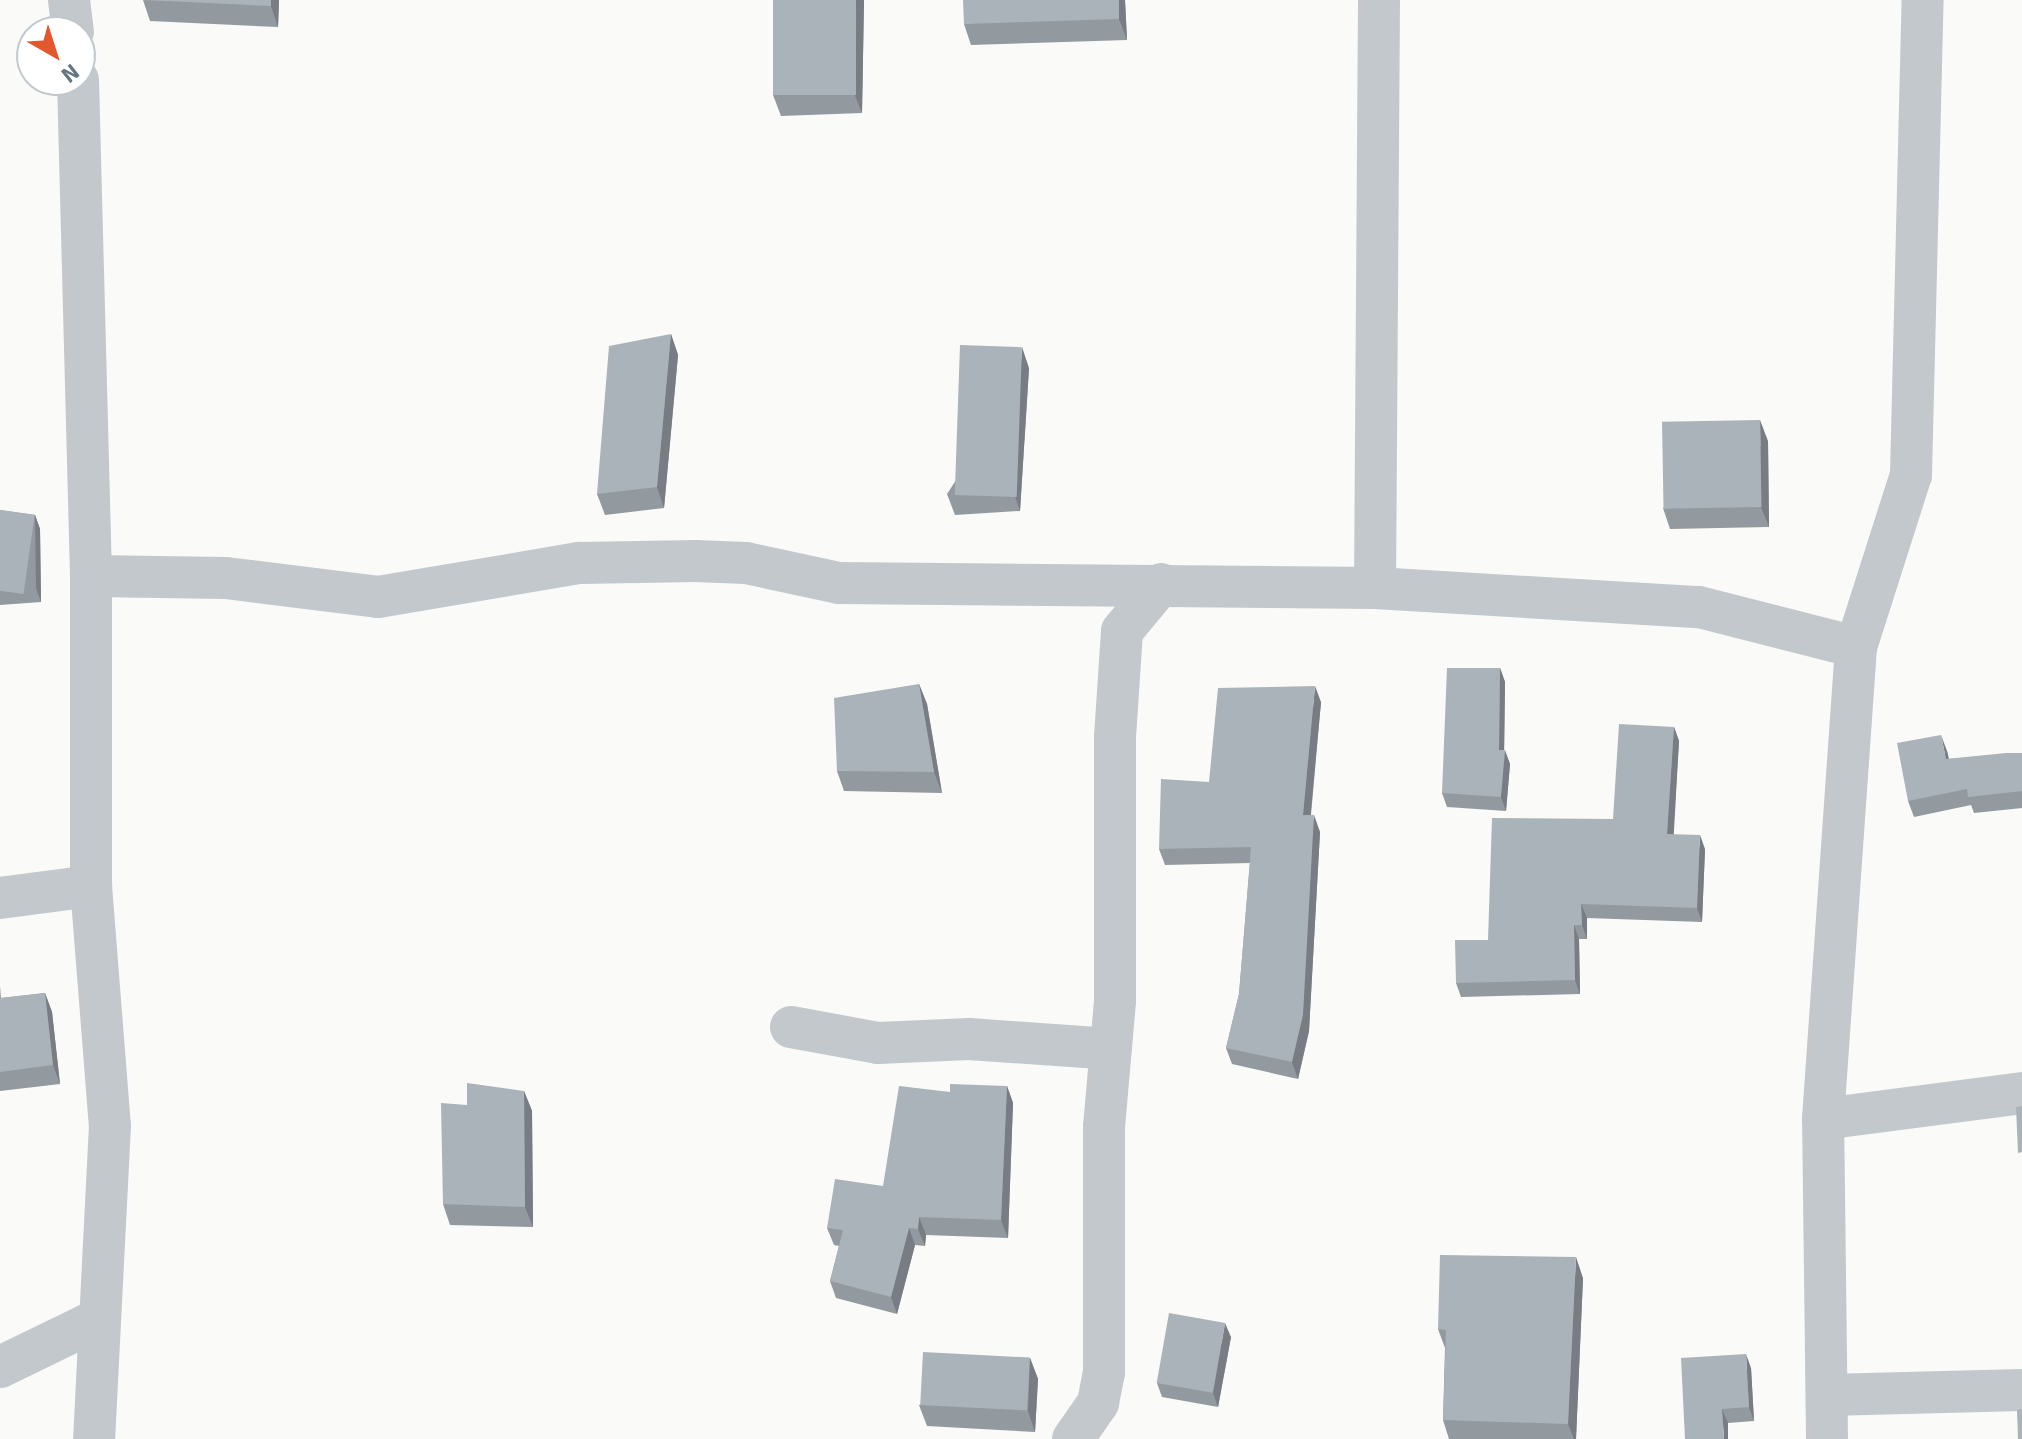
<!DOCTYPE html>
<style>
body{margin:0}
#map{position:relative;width:2022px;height:1439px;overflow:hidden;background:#fafaf8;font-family:Signika,sans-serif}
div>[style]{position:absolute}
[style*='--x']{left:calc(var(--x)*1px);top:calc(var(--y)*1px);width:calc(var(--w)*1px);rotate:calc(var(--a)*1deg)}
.minor>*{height:42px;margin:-21px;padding:0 21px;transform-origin:21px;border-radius:21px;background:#c3c8cc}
.wall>*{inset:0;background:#929a9f}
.shaded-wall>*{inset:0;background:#777d82}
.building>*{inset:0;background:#aab3b9;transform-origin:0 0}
span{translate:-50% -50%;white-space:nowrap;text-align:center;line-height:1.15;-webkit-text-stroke:8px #fff;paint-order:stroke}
.north{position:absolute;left:16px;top:16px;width:80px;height:80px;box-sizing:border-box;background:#fff;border:2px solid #c1c8cd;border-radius:50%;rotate:141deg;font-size:22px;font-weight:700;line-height:32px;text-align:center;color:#657683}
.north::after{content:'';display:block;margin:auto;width:28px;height:36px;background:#e4572e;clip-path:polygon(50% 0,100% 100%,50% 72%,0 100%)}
</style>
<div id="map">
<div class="minor">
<i style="--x:69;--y:0;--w:32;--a:83"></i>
<i style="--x:78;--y:80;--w:496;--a:88.5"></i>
<i style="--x:91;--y:576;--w:310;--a:90"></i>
<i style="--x:91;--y:886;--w:240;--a:85.5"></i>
<i style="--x:110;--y:1125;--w:314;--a:92.9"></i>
<i style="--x:91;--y:576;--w:135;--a:0.8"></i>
<i style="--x:226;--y:578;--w:153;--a:7.1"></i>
<i style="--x:378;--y:597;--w:205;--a:-9.6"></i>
<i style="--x:580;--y:563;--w:115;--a:-1"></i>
<i style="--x:695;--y:561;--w:51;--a:2.2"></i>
<i style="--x:746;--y:563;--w:95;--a:12.1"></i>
<i style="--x:839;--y:583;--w:536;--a:0.53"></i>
<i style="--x:1375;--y:588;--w:325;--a:3.4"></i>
<i style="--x:1699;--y:607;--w:162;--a:14.3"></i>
<i style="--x:1375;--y:588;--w:588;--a:-89.61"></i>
<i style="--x:0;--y:898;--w:92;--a:-7.5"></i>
<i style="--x:791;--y:1027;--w:88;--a:10.4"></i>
<i style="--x:878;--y:1043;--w:91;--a:-2.5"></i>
<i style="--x:969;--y:1039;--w:142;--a:4"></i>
<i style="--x:1823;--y:1119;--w:201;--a:-7.4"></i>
<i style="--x:0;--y:1367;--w:108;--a:-25.9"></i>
<i style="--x:1828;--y:1395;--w:194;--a:-1.5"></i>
<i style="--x:1073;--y:1439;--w:44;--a:-55.2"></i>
<i style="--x:1098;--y:1403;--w:31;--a:-79"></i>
<i style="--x:1104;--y:1373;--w:246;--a:-90"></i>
<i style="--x:1104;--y:1127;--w:127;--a:-85"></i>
<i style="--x:1115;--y:1000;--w:263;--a:-90"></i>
<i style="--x:1115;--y:737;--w:106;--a:-86.2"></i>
<i style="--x:1122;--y:631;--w:61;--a:-50.3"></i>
<i style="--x:1827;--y:1439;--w:320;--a:-90.7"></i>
<i style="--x:1823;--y:1119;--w:473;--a:-86"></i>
<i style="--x:1856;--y:647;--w:181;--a:-72.3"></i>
<i style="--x:1911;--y:475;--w:475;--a:-88.6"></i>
</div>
<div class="wall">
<i style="clip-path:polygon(143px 0,279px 0,278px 27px,150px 21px)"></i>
<i style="clip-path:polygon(773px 0,864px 0,862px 113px,781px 116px,773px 95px)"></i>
<i style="clip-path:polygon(1125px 0,1127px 40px,971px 45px,964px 24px)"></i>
<i style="clip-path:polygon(671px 334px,678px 355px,664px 508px,605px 515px,597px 494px)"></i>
<i style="clip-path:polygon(1029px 368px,1020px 511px,955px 515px,947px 494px)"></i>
<i style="clip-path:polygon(1768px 441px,1769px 527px,1670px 529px,1663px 508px)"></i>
<i style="clip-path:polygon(0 510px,35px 515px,40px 529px,41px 602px,0 605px)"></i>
<i style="clip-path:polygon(1500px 668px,1505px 682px,1504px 750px,1510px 764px,1506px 811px,1447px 807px,1442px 793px)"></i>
<i style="clip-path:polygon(919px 684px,927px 704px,942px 793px,844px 791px,837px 771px)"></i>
<i style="clip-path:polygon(1321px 702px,1311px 815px,1320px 832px,1309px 1031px,1298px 1079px,1232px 1064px,1226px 1048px,1239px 994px,1250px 863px,1165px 865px,1159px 849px,1209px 782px)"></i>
<i style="clip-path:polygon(1674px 727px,1679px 741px,1673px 834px,1705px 849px,1702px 922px,1587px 918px,1587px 939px,1579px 939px,1580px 994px,1461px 997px,1456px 983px,1488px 940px,1613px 819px)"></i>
<i style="clip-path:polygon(1947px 751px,1949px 759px,2022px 753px,2022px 808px,1974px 813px,1971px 805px,1914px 817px,1908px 801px)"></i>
<i style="clip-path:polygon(0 986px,1px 998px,45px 993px,52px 1012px,60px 1084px,0 1091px)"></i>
<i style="clip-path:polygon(1007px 1086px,1013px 1103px,1008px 1238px,926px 1235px,925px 1246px,915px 1245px,897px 1314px,836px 1298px,830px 1281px,839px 1246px,834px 1245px,827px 1228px,883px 1186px,950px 1092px)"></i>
<i style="clip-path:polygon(524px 1091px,532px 1111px,533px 1227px,450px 1225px,443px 1204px,467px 1105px)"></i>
<i style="clip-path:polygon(1583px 1278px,1576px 1439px,1449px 1439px,1443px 1420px,1445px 1348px,1438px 1329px)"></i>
<i style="clip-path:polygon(1231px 1337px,1218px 1407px,1162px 1397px,1157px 1383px)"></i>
<i style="clip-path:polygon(1030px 1358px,1038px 1379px,1035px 1432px,927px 1426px,919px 1405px)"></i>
<i style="clip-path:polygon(1751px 1368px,1754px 1421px,1728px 1423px,1685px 1439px)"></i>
</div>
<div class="shaded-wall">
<i style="clip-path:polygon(271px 0,279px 0,278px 27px,271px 6px)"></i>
<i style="clip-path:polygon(856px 0,864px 0,862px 113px,854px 93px)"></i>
<i style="clip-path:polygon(1119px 0,1125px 0,1127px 40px,1119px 19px)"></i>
<i style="clip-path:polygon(671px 334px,678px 355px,664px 508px,657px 487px)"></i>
<i style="clip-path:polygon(1022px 347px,1029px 368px,1020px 511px,1013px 490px)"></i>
<i style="clip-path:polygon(1760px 420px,1768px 441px,1769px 527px,1761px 507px)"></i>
<i style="clip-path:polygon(35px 515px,40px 529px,41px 602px,36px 588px)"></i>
<i style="clip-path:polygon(1500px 668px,1505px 682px,1504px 763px,1505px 750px,1510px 764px,1506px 811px,1501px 797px,1499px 750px)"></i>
<i style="clip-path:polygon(919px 684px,927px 704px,942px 793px,934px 772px)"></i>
<i style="clip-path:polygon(1315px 686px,1321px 702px,1309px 831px,1303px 815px)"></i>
<i style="clip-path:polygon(1674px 727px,1679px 741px,1673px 848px,1667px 834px)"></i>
<i style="clip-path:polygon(1941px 735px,1947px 751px,1952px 775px,1946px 759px)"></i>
<i style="clip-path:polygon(1314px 815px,1320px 832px,1309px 1031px,1298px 1079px,1292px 1062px)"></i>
<i style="clip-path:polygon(1700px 835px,1705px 849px,1702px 922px,1697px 908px)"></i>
<i style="clip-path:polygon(1581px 904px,1587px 918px,1587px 939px,1582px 925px)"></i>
<i style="clip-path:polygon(1574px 925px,1579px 939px,1580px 994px,1575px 980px)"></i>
<i style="clip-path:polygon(45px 993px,52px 1012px,60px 1084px,53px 1065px)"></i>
<i style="clip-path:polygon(1007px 1086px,1013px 1103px,1008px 1238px,1001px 1220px)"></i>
<i style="clip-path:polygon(524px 1091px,532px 1111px,533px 1227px,525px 1207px)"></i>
<i style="clip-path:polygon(919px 1217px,926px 1235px,925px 1246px,918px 1229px)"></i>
<i style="clip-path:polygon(909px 1228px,915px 1245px,897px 1314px,891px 1297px)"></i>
<i style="clip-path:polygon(1576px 1257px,1583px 1278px,1576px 1439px,1574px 1439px,1568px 1424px)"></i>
<i style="clip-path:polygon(1225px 1323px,1231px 1337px,1218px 1407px,1213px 1393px)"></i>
<i style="clip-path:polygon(1746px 1354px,1751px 1368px,1754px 1421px,1749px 1407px)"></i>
<i style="clip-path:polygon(1030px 1358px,1038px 1379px,1035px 1432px,1028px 1411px)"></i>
<i style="clip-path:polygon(1722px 1409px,1728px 1423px,1728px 1439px,1724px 1439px)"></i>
</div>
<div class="building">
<i style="clip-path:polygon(143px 0,271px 0,271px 6px)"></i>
<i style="left:773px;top:0;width:83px;height:95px"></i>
<i style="clip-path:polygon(963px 0,1119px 0,1119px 19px,964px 24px)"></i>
<i style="clip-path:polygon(671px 334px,657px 487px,597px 494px,609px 346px)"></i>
<i style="left:960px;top:345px;width:62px;height:150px;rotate:2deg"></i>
<i style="left:1760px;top:420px;width:87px;height:98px;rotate:89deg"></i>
<i style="left:0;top:510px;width:35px;height:80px;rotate:8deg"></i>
<i style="clip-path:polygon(1447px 668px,1500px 668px,1499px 750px,1505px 750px,1501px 797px,1442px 793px)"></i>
<i style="clip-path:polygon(919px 684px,934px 772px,837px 771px,834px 698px)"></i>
<i style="clip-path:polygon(1315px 686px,1303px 815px,1314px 815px,1303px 1015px,1292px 1062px,1226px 1048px,1239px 994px,1251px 847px,1159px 849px,1161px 779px,1209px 782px,1218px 688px)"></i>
<i style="clip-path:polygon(1619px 724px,1674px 727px,1667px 834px,1700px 835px,1697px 908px,1581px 904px,1582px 925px,1574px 925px,1575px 980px,1456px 983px,1455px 940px,1488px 940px,1492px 818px,1613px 819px)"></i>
<i style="clip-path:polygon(1941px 735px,1946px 759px,2006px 753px,2022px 753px,2022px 796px,2022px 791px,1968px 797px,1967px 789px,1908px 801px,1897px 743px)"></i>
<i style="clip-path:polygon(45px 993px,53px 1065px,0 1072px,0 998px)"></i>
<i style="clip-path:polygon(467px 1083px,524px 1091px,525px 1207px,443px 1204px,441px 1103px,467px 1105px)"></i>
<i style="clip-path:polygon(950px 1084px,1007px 1086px,1001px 1220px,919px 1217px,918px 1229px,909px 1228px,891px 1297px,830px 1281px,843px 1230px,827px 1228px,835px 1179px,883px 1186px,899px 1086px,950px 1092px)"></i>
<i style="clip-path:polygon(2022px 1106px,2022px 1152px,2018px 1153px,2016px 1107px)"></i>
<i style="clip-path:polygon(1440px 1255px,1576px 1257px,1568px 1424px,1443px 1420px,1446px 1330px,1438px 1329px)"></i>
<i style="left:1169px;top:1313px;width:57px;height:71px;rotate:10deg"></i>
<i style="left:923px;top:1352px;width:107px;height:53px;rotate:3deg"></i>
<i style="clip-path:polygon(1746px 1354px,1749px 1407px,1722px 1409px,1724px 1439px,1685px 1439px,1681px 1358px)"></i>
<i style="clip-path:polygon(2022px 1409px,2022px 1439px,2018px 1439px,2017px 1410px)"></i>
</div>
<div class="north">N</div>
</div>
